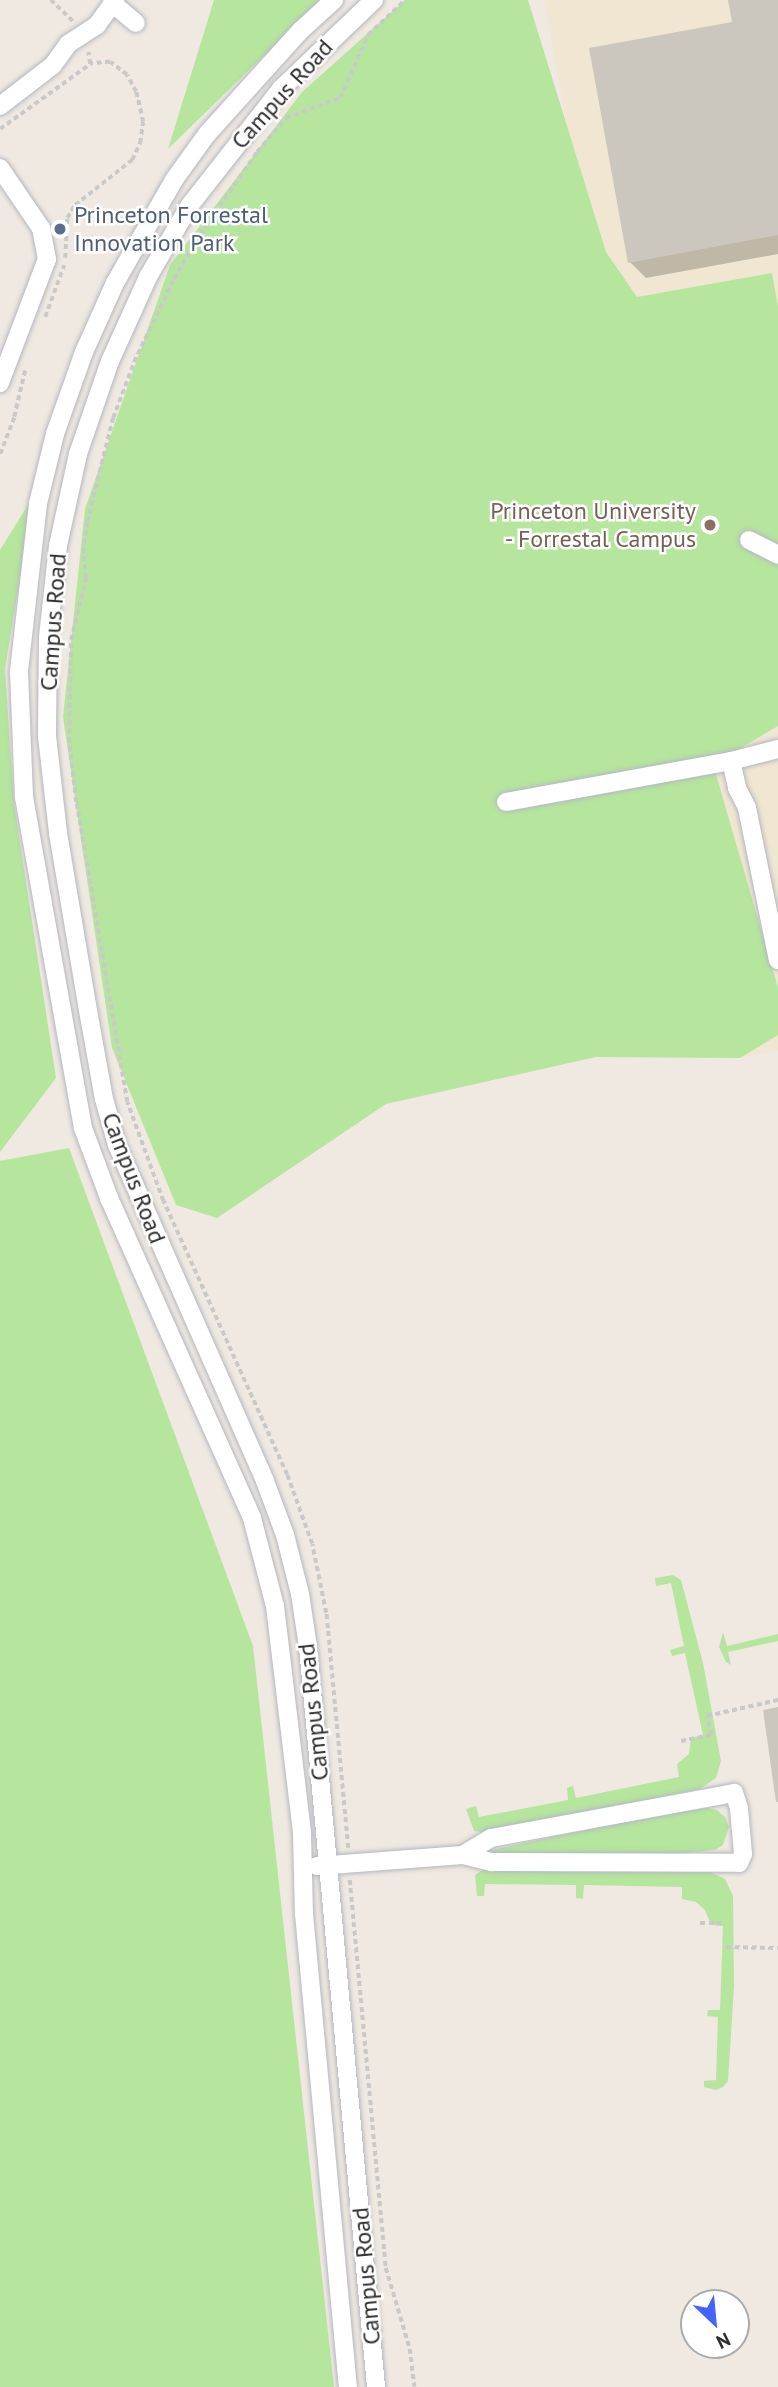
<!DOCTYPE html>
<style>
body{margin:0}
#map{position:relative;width:778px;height:2387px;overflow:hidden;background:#efe9e1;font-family:"PT Sans",sans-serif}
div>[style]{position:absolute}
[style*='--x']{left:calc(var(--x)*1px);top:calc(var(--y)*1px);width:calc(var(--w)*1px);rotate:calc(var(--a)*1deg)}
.education>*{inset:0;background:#f0e6d1}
.green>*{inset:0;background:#b6e59e}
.shadow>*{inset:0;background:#0003}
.building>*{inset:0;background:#cbc7bf}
.path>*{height:3.5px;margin-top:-1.75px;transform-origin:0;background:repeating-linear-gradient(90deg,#c9c9c9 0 5px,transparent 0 8.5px)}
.roads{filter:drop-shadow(0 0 2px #b4b7c1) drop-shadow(0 0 2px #b4b7c1)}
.minor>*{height:18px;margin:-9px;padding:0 9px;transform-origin:9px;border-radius:9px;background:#fff}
.dots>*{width:19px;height:19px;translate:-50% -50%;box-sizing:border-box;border:4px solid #fff;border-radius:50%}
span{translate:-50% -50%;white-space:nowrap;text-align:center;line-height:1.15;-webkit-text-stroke:5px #fff;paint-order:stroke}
.street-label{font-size:24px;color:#2e2e2e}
.service-label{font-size:24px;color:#4e5e75}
.left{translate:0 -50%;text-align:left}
.education-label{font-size:24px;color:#785e54}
.right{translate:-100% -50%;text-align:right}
.north{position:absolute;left:680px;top:2289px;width:70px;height:70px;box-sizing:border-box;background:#fff;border:2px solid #ababab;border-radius:50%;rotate:154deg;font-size:19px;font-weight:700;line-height:28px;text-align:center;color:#2e2e2e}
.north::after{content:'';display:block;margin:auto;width:24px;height:32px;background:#4264fb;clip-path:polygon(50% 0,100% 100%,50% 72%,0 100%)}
</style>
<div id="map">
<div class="education">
<i style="clip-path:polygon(544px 0,778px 0,778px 1050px,740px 1058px)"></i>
</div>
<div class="green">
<i style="clip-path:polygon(214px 0,321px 0,168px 149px)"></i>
<i style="clip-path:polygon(405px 0,528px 0,606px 252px,637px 297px,772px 273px,778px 307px,778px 726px,713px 764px,778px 988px,778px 1035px,740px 1058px,596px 1057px,386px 1104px,217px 1218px,176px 1205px,112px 1048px,63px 717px,85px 509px,170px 265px,302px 92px)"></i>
<i style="clip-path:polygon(33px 497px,5px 669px,14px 803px,56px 1078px,0 1152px,0 550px)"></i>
<i style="clip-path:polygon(69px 1148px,253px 1646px,334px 2387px,0 2387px,0 1161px)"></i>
<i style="clip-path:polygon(673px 1575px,681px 1580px,703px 1663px,721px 1761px,716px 1778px,700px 1789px,481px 1832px,474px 1831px,466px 1809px,476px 1806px,479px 1817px,568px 1800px,567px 1788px,573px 1786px,576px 1798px,679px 1777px,677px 1764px,689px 1754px,691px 1738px,703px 1735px,685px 1653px,672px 1656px,670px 1650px,684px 1646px,671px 1583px,656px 1586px,655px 1578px)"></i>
<i style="clip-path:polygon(723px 1632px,727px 1646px,778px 1634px,778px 1641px,728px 1652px,731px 1665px,726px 1662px,719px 1647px)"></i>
<i style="clip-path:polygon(707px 1808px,717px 1810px,725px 1817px,729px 1827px,723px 1845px,715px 1850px,651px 1856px,493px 1853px,492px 1850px,646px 1817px)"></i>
<i style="clip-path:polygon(486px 1868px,710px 1872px,725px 1879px,733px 1896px,734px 1986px,728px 2081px,723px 2087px,716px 2090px,704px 2087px,704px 2081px,716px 2080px,718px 2017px,707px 2016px,708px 2010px,720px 2010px,723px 1926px,711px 1925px,705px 1910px,696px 1902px,682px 1899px,682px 1887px,584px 1885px,583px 1899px,576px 1898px,576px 1885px,485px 1884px,484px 1896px,477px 1896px,475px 1875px)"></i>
</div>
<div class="shadow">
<i style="clip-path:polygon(730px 0,778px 0,778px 254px,646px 278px,630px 262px,734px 23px)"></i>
</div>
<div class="building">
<i style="clip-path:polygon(728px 0,778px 0,778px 235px,628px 263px,589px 48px,732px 22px)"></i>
<i style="clip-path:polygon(778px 1707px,778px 1802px,776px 1802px,763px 1710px)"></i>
</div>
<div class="path">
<i style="--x:51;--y:0;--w:33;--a:44"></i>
<i style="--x:0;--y:129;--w:111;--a:-35.8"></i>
<i style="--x:90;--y:64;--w:12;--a:-99"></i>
<i style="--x:65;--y:258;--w:40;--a:-87.1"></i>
<i style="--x:67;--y:218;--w:15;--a:-58"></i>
<i style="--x:75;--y:205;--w:73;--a:-38.3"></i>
<i style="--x:132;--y:160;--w:19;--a:-65"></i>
<i style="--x:140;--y:143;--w:21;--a:-82"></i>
<i style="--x:143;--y:122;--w:31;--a:-103"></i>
<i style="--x:136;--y:92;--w:19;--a:-118"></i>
<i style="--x:127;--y:75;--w:21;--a:-143"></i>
<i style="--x:110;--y:62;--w:20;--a:174"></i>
<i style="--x:45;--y:317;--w:55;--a:-69.9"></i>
<i style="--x:0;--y:454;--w:40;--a:-69"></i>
<i style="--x:14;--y:417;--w:48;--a:-76.8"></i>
<i style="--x:681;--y:1741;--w:31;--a:-11"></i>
<i style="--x:711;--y:1735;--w:19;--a:-102"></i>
<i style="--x:707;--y:1716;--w:73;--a:-12.7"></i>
<i style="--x:348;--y:1848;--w:236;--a:-95.3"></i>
<i style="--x:326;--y:1613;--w:70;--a:-101.5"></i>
<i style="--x:312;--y:1544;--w:73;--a:-109.9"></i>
<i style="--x:287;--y:1475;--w:301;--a:-114.3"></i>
<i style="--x:163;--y:1201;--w:105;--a:-110"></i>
<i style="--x:127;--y:1102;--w:304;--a:-99.6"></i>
<i style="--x:76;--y:802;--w:60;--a:-96.7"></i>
<i style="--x:69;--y:742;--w:102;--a:-88.9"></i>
<i style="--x:71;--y:640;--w:64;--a:-76.4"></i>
<i style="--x:86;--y:578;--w:25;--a:-97"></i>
<i style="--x:83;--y:553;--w:31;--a:-83"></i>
<i style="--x:87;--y:522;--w:107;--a:-76"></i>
<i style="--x:113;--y:418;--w:60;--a:-69.4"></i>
<i style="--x:134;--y:362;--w:92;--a:-64.3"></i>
<i style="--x:174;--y:279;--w:52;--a:-60"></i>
<i style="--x:200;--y:234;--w:100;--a:-55.2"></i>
<i style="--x:257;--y:152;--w:45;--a:-49.5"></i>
<i style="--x:286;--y:118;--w:58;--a:-20.3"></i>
<i style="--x:340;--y:98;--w:69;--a:-66"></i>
<i style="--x:368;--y:35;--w:51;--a:-43.4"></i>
<i style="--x:350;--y:1880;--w:390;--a:84.7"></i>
<i style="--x:386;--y:2268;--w:84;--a:73.5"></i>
<i style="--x:410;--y:2349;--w:38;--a:83"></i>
<i style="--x:700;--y:1923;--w:25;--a:0"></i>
<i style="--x:726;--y:1947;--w:52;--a:1.1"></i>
</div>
<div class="roads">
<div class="minor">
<i style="--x:334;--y:0;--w:45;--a:137.7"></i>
<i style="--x:301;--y:30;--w:140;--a:132.1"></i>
<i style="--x:207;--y:134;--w:57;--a:125.7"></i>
<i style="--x:174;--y:180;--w:119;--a:119.8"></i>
<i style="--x:115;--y:283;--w:76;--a:114.2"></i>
<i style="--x:84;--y:352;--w:87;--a:109.5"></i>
<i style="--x:55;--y:434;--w:72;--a:103.7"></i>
<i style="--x:38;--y:504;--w:169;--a:96.5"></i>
<i style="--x:19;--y:672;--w:125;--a:87.7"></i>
<i style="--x:24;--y:797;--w:336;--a:79.9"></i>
<i style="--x:83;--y:1128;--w:75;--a:69.6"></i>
<i style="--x:109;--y:1198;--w:350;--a:65.9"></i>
<i style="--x:252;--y:1518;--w:91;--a:75.4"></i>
<i style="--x:275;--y:1606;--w:230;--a:83.2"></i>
<i style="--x:302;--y:1834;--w:80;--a:88.6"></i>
<i style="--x:304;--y:1914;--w:475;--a:84.7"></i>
<i style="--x:374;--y:0;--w:129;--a:136.3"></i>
<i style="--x:281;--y:89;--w:147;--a:128.1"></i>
<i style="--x:190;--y:205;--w:83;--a:120.3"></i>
<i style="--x:148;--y:277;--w:92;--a:114.3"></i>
<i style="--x:110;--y:361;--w:98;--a:109"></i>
<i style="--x:78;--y:454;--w:94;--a:102.3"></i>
<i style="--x:58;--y:546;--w:92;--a:96.3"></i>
<i style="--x:48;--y:637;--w:99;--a:90.6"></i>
<i style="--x:47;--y:736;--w:98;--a:83.5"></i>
<i style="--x:58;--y:833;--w:186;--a:80.4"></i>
<i style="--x:89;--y:1016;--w:84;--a:79.8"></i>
<i style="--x:104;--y:1099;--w:48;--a:74.2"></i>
<i style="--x:117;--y:1145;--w:367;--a:66.2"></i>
<i style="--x:265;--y:1481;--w:58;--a:69.7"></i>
<i style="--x:285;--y:1535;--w:61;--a:75.7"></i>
<i style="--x:300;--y:1594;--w:54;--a:81.4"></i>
<i style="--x:308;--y:1647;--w:743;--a:84.75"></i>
<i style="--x:112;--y:3;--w:31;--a:40"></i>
<i style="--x:0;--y:106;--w:67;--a:-37.7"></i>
<i style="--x:53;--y:65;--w:26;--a:-54"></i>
<i style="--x:68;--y:44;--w:35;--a:-33"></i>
<i style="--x:97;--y:25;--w:31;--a:-54"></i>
<i style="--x:0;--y:168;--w:73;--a:55.7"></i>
<i style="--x:41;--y:228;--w:32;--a:79"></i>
<i style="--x:47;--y:259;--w:133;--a:110.8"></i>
<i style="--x:749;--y:540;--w:33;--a:27"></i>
<i style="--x:778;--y:749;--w:49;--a:165.7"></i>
<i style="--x:731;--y:761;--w:28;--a:77"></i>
<i style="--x:737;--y:788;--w:22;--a:63"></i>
<i style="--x:747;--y:808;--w:155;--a:78.5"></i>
<i style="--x:506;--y:802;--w:229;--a:-10.3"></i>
<i style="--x:317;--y:1866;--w:146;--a:-4.3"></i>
<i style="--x:463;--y:1855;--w:30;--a:14"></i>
<i style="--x:492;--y:1862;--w:247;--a:0.2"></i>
<i style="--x:739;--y:1863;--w:10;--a:-66"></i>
<i style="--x:743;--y:1854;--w:46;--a:-95"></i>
<i style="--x:739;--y:1808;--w:16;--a:-108"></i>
<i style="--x:734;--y:1793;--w:247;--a:169.5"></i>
<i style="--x:491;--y:1838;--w:33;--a:149"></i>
</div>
</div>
<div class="dots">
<i style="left:60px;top:229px;background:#5c6f8a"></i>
<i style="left:710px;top:525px;background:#8d6e63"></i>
</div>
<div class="street-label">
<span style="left:282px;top:94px;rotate:-48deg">Campus Road</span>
<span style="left:53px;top:622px;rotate:-86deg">Campus Road</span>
<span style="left:134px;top:1178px;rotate:69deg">Campus Road</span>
<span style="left:313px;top:1712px;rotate:-96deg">Campus Road</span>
<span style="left:366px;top:2276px;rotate:-95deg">Campus Road</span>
</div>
<div class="service-label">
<span class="left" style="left:74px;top:229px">Princeton Forrestal<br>Innovation Park</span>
</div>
<div class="education-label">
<span class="right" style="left:696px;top:525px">Princeton University<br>- Forrestal Campus</span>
</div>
<div class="north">N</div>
</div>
